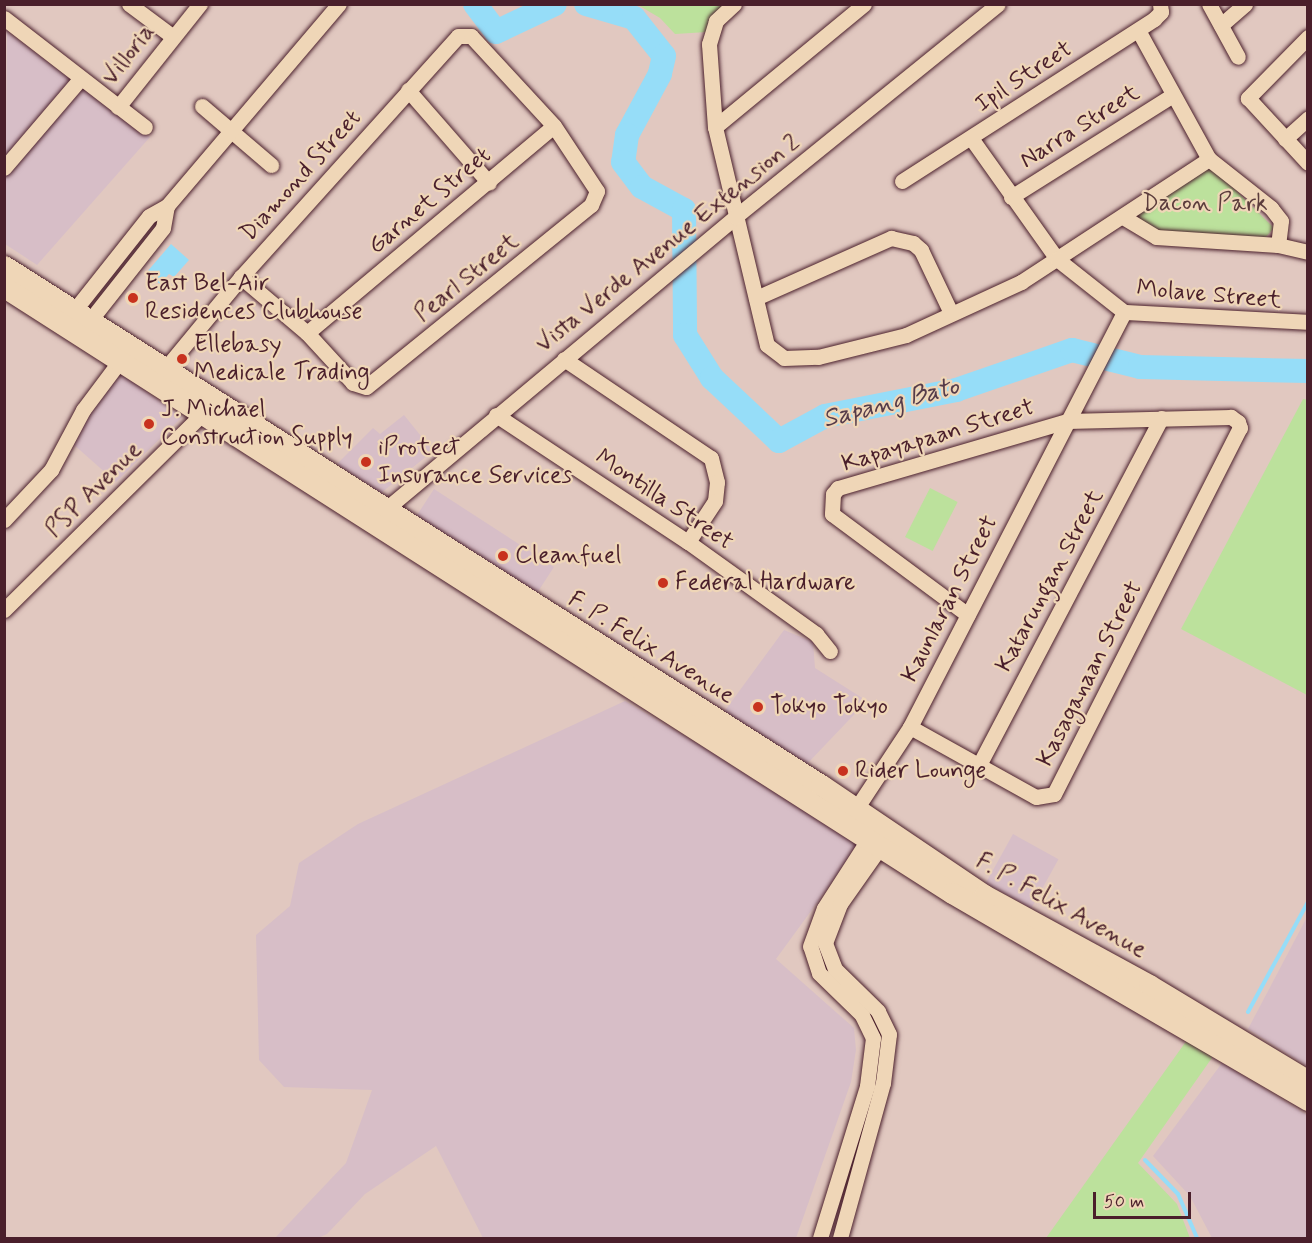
<!DOCTYPE html>
<style>
body{margin:0}
#map{position:relative;width:1312px;height:1243px;overflow:hidden;background:#e1c8c0;font-family:Mynerve,sans-serif}
div>[style]{position:absolute}
[style*='--x']{left:calc(var(--x)*1px);top:calc(var(--y)*1px);width:calc(var(--w)*1px);rotate:calc(var(--a)*1deg)}
.built>*{inset:0;background:#d7bec7;transform-origin:0 0}
.green>*{inset:0;background:#bce19c;transform-origin:0 0}
.water>*{inset:0;background:#96ddf8}
.stream>*{height:4px;margin:-2px;padding:0 2px;transform-origin:2px;border-radius:2px;background:#96ddf8}
.river>*{height:24px;margin:-12px;padding:0 12px;transform-origin:12px;border-radius:12px;background:#96ddf8}
.roads{filter:drop-shadow(0 0 2px #4a1f2b) drop-shadow(0 0 2px #4a1f2b)}
.minor>*{height:15px;margin:-7.5px;padding:0 7.5px;transform-origin:7.5px;border-radius:7.5px;background:#efd6b7}
.secondary>*{height:21px;margin:-10.5px;padding:0 10.5px;transform-origin:10.5px;border-radius:10.5px;background:#efd6b7}
.dots>*{width:16px;height:16px;translate:-50% -50%;box-sizing:border-box;border:3px solid #efd6b7;border-radius:50%}
span{translate:-50% -50%;white-space:nowrap;text-align:center;line-height:1.15;-webkit-text-stroke:4.5px #efd6b7;paint-order:stroke}
.street-label{font-size:24px;color:#4a1f2b}
.park-label{font-size:24px;color:#5b3c3c}
.poi-label{font-size:24px;color:#4a1f2b}
.left{translate:0 -50%;text-align:left}
.water-label{font-size:26px;color:#553c4a;font-style:italic}
.frame{position:absolute;inset:0;border:6px solid #4a1f2b;pointer-events:none}
.scale{position:absolute;left:1093px;top:1192px;width:98px;height:27px;box-sizing:border-box;border:3px solid #4a1f2b;border-top:0;padding-left:8px;font-size:18px;line-height:21px;white-space:nowrap;color:#4a1f2b;-webkit-text-stroke:4px #efd6b7;paint-order:stroke}
</style>
<div id="map">
<div class="built">
<i style="clip-path:polygon(7px 32px,150px 137px,37px 265px,5px 244px)"></i>
<i style="clip-path:polygon(119px 372px,182px 417px,116px 482px,73px 444px,80px 419px)"></i>
<i style="clip-path:polygon(404px 415px,433px 451px,381px 493px,337px 464px,373px 428px,380px 434px)"></i>
<i style="left:434px;top:489px;width:143px;height:40px;rotate:33deg"></i>
<i style="clip-path:polygon(784px 630px,813px 642px,815px 668px,867px 701px,806px 765px,721px 716px)"></i>
<i style="clip-path:polygon(625px 701px,862px 841px,776px 959px,854px 1028px,856px 1050px,851px 1082px,796px 1238px,483px 1238px,436px 1146px,365px 1194px,327px 1234px,318px 1238px,275px 1238px,346px 1163px,372px 1090px,284px 1087px,259px 1060px,256px 935px,290px 906px,299px 863px,358px 824px)"></i>
<i style="left:1013px;top:834px;width:52px;height:56px;rotate:29deg"></i>
<i style="clip-path:polygon(1307px 917px,1307px 1066px,1248px 1029px)"></i>
<i style="clip-path:polygon(1222px 1063px,1307px 1115px,1307px 1238px,1212px 1238px,1190px 1196px,1153px 1156px)"></i>
</div>
<div class="green">
<i style="clip-path:polygon(638px 5px,730px 5px,707px 32px,675px 34px,660px 18px)"></i>
<i style="clip-path:polygon(1207px 162px,1274px 228px,1265px 238px,1162px 233px,1131px 217px)"></i>
<i style="clip-path:polygon(1303px 399px,1308px 400px,1307px 695px,1181px 629px)"></i>
<i style="left:930px;top:488px;width:31px;height:55px;rotate:27deg"></i>
<i style="clip-path:polygon(1187px 1040px,1214px 1055px,1138px 1163px,1177px 1204px,1190px 1238px,1046px 1238px)"></i>
</div>
<div class="water">
<i style="clip-path:polygon(171px 244px,189px 260px,174px 277px,169px 274px,160px 284px,146px 273px)"></i>
</div>
<div class="stream">
<i style="--x:1248;--y:1012;--w:125;--a:-61.4"></i>
<i style="--x:1145;--y:1160;--w:47;--a:45.9"></i>
<i style="--x:1178;--y:1194;--w:48;--a:66.6"></i>
</div>
<div class="river">
<i style="--x:475;--y:4;--w:35;--a:53"></i>
<i style="--x:496;--y:32;--w:65;--a:-25.4"></i>
<i style="--x:586;--y:4;--w:50;--a:16.3"></i>
<i style="--x:634;--y:18;--w:48;--a:51.7"></i>
<i style="--x:664;--y:56;--w:18;--a:103"></i>
<i style="--x:660;--y:74;--w:69;--a:118.4"></i>
<i style="--x:627;--y:135;--w:27;--a:98"></i>
<i style="--x:623;--y:162;--w:31;--a:53"></i>
<i style="--x:642;--y:187;--w:48;--a:28.7"></i>
<i style="--x:684;--y:210;--w:125;--a:89.5"></i>
<i style="--x:685;--y:335;--w:51;--a:57.9"></i>
<i style="--x:712;--y:378;--w:92;--a:43.2"></i>
<i style="--x:779;--y:441;--w:52;--a:-28.5"></i>
<i style="--x:825;--y:416;--w:134;--a:-11.2"></i>
<i style="--x:956;--y:390;--w:123;--a:-19"></i>
<i style="--x:1072;--y:350;--w:70;--a:14"></i>
<i style="--x:1140;--y:367;--w:168;--a:1.4"></i>
</div>
<div class="roads">
<div class="minor">
<i style="--x:129;--y:4;--w:54;--a:36.7"></i>
<i style="--x:734;--y:4;--w:25;--a:137"></i>
<i style="--x:716;--y:21;--w:24;--a:107"></i>
<i style="--x:709;--y:44;--w:83;--a:85.9"></i>
<i style="--x:715;--y:127;--w:224;--a:76.6"></i>
<i style="--x:767;--y:345;--w:21;--a:37"></i>
<i style="--x:784;--y:358;--w:34;--a:-2"></i>
<i style="--x:818;--y:357;--w:91;--a:-14"></i>
<i style="--x:906;--y:335;--w:127;--a:-24.7"></i>
<i style="--x:1021;--y:282;--w:225;--a:-33.2"></i>
<i style="--x:1209;--y:4;--w:60;--a:61.3"></i>
<i style="--x:4;--y:18;--w:178;--a:37.7"></i>
<i style="--x:1221;--y:25;--w:32;--a:-41"></i>
<i style="--x:1138;--y:30;--w:147;--a:61.2"></i>
<i style="--x:1209;--y:159;--w:79;--a:38.3"></i>
<i style="--x:1271;--y:208;--w:16;--a:52"></i>
<i style="--x:1281;--y:221;--w:24;--a:97"></i>
<i style="--x:1308;--y:37;--w:86;--a:134.5"></i>
<i style="--x:1248;--y:98;--w:88;--a:47.3"></i>
<i style="--x:408;--y:90;--w:123;--a:48.9"></i>
<i style="--x:202;--y:106;--w:91;--a:40.5"></i>
<i style="--x:118;--y:107;--w:132;--a:-51.5"></i>
<i style="--x:715;--y:127;--w:193;--a:-39.5"></i>
<i style="--x:971;--y:138;--w:148;--a:54.6"></i>
<i style="--x:1057;--y:259;--w:85;--a:38.3"></i>
<i style="--x:1124;--y:312;--w:184;--a:3.1"></i>
<i style="--x:1285;--y:139;--w:31;--a:-42"></i>
<i style="--x:4;--y:168;--w:117;--a:-49.5"></i>
<i style="--x:902;--y:181;--w:300;--a:-32.7"></i>
<i style="--x:1154;--y:19;--w:10;--a:-45"></i>
<i style="--x:1161;--y:12;--w:8;--a:-97"></i>
<i style="--x:1011;--y:197;--w:191;--a:-32.2"></i>
<i style="--x:1123;--y:217;--w:39;--a:31"></i>
<i style="--x:1156;--y:237;--w:122;--a:3.8"></i>
<i style="--x:1278;--y:245;--w:31;--a:13"></i>
<i style="--x:756;--y:298;--w:148;--a:-24"></i>
<i style="--x:891;--y:238;--w:23;--a:13"></i>
<i style="--x:913;--y:243;--w:11;--a:41"></i>
<i style="--x:921;--y:250;--w:70;--a:64.5"></i>
<i style="--x:73;--y:312;--w:122;--a:-51.6"></i>
<i style="--x:149;--y:216;--w:21;--a:-29"></i>
<i style="--x:167;--y:206;--w:265;--a:-49.6"></i>
<i style="--x:84;--y:328;--w:127;--a:-51.7"></i>
<i style="--x:163;--y:228;--w:22;--a:-80"></i>
<i style="--x:307;--y:333;--w:322;--a:-40"></i>
<i style="--x:564;--y:359;--w:177;--a:34"></i>
<i style="--x:711;--y:458;--w:25;--a:76"></i>
<i style="--x:717;--y:482;--w:19;--a:96"></i>
<i style="--x:715;--y:501;--w:49;--a:123.4"></i>
<i style="--x:160;--y:375;--w:127;--a:-50.4"></i>
<i style="--x:241;--y:277;--w:324;--a:-48"></i>
<i style="--x:458;--y:36;--w:13;--a:0"></i>
<i style="--x:471;--y:36;--w:122;--a:47.3"></i>
<i style="--x:554;--y:126;--w:78;--a:56.5"></i>
<i style="--x:597;--y:191;--w:15;--a:113"></i>
<i style="--x:591;--y:205;--w:289;--a:141"></i>
<i style="--x:366;--y:387;--w:14;--a:-163"></i>
<i style="--x:353;--y:383;--w:68;--a:-132.6"></i>
<i style="--x:307;--y:333;--w:87;--a:-139.7"></i>
<i style="--x:496;--y:415;--w:230;--a:33.5"></i>
<i style="--x:688;--y:542;--w:158;--a:35.7"></i>
<i style="--x:816;--y:634;--w:22;--a:51"></i>
<i style="--x:380;--y:514;--w:463;--a:-39.9"></i>
<i style="--x:735;--y:217;--w:338;--a:-39"></i>
<i style="--x:4;--y:520;--w:69;--a:-46.8"></i>
<i style="--x:51;--y:470;--w:68;--a:-61.9"></i>
<i style="--x:83;--y:410;--w:70;--a:-53.1"></i>
<i style="--x:4;--y:610;--w:289;--a:-44.7"></i>
<i style="--x:910;--y:727;--w:144;--a:29.1"></i>
<i style="--x:1036;--y:797;--w:18;--a:-9"></i>
<i style="--x:1054;--y:794;--w:411;--a:-63.1"></i>
<i style="--x:1240;--y:428;--w:6;--a:-108"></i>
<i style="--x:1238;--y:422;--w:9;--a:-144"></i>
<i style="--x:1231;--y:417;--w:164;--a:178.6"></i>
<i style="--x:1067;--y:421;--w:239;--a:163.7"></i>
<i style="--x:838;--y:488;--w:8;--a:130"></i>
<i style="--x:833;--y:494;--w:20;--a:93"></i>
<i style="--x:832;--y:514;--w:169;--a:36.6"></i>
<i style="--x:979;--y:765;--w:392;--a:-62.3"></i>
<i style="--x:852;--y:815;--w:105;--a:-56.6"></i>
<i style="--x:910;--y:727;--w:467;--a:-62.7"></i>
<i style="--x:820;--y:1238;--w:159;--a:-72.8"></i>
<i style="--x:867;--y:1086;--w:48;--a:-82.9"></i>
<i style="--x:873;--y:1038;--w:25;--a:-116"></i>
<i style="--x:862;--y:1015;--w:60;--a:-135.7"></i>
<i style="--x:819;--y:973;--w:28;--a:-108"></i>
<i style="--x:810;--y:946;--w:40;--a:-69.8"></i>
<i style="--x:824;--y:908;--w:90;--a:-57.2"></i>
<i style="--x:840;--y:1238;--w:161;--a:-74.5"></i>
<i style="--x:883;--y:1083;--w:49;--a:-83"></i>
<i style="--x:889;--y:1034;--w:25;--a:-116"></i>
<i style="--x:878;--y:1011;--w:60;--a:-135.7"></i>
<i style="--x:835;--y:969;--w:28;--a:-111"></i>
<i style="--x:825;--y:943;--w:42;--a:-69"></i>
<i style="--x:840;--y:904;--w:78;--a:-54.9"></i>
</div>
<div class="secondary">
<i style="--x:4;--y:266;--w:968;--a:32.43"></i>
<i style="--x:821;--y:785;--w:197;--a:34"></i>
<i style="--x:984;--y:895;--w:188;--a:28.6"></i>
<i style="--x:1149;--y:985;--w:186;--a:31.1"></i>
<i style="--x:4;--y:287;--w:1125;--a:32.59"></i>
<i style="--x:952;--y:893;--w:412;--a:30.2"></i>
</div>
</div>
<div class="dots">
<i style="left:133px;top:298px;background:#c8321e"></i>
<i style="left:182px;top:359px;background:#c8321e"></i>
<i style="left:149px;top:424px;background:#c8321e"></i>
<i style="left:366px;top:462px;background:#c8321e"></i>
<i style="left:503px;top:556px;background:#c8321e"></i>
<i style="left:663px;top:583px;background:#c8321e"></i>
<i style="left:758px;top:707px;background:#c8321e"></i>
<i style="left:843px;top:771px;background:#c8321e"></i>
</div>
<div class="street-label">
<span style="left:129px;top:55px;rotate:-52deg">Villoria</span>
<span style="left:1024px;top:77px;rotate:-33deg">Ipil Street</span>
<span style="left:1080px;top:127px;rotate:-32deg">Narra Street</span>
<span style="left:301px;top:176px;rotate:-48deg">Diamond Street</span>
<span style="left:430px;top:201px;rotate:-40deg">Garnet Street</span>
<span style="left:668px;top:244px;rotate:-39deg">Vista Verde Avenue Extension 2</span>
<span style="left:467px;top:278px;rotate:-39deg">Pearl Street</span>
<span style="left:1209px;top:295px;rotate:5deg">Molave Street</span>
<span style="left:938px;top:436px;rotate:-17deg">Kapayapaan Street</span>
<span style="left:94px;top:490px;rotate:-45deg">PSP Avenue</span>
<span style="left:664px;top:500px;rotate:34deg">Montilla Street</span>
<span style="left:1050px;top:581px;rotate:-62deg">Katarungan Street</span>
<span style="left:950px;top:599px;rotate:-63deg">Kaunlaran Street</span>
<span style="left:651px;top:648px;rotate:32deg">F. P. Felix Avenue</span>
<span style="left:1090px;top:674px;rotate:-63deg">Kasaganaan Street</span>
<span style="left:1061px;top:906px;rotate:29deg">F. P. Felix Avenue</span>
</div>
<div class="park-label">
<span style="left:1205px;top:204px">Dacon Park</span>
</div>
<div class="poi-label">
<span class="left" style="left:145px;top:298px">East Bel-Air<br>Residences Clubhouse</span>
<span class="left" style="left:194px;top:359px">Ellebasy<br>Medicale Trading</span>
<span class="left" style="left:161px;top:424px">J. Michael<br>Construction Supply</span>
<span class="left" style="left:378px;top:462px">iProtect<br>Insurance Services</span>
<span class="left" style="left:515px;top:556px">Cleanfuel</span>
<span class="left" style="left:675px;top:583px">Federal Hardware</span>
<span class="left" style="left:770px;top:707px">Tokyo Tokyo</span>
<span class="left" style="left:855px;top:771px">Rider Lounge</span>
</div>
<div class="water-label">
<span style="left:891px;top:404px;rotate:-14deg">Sapang Bato</span>
</div>
<div class="frame"></div>
<div class="scale">50 m</div>
</div>
